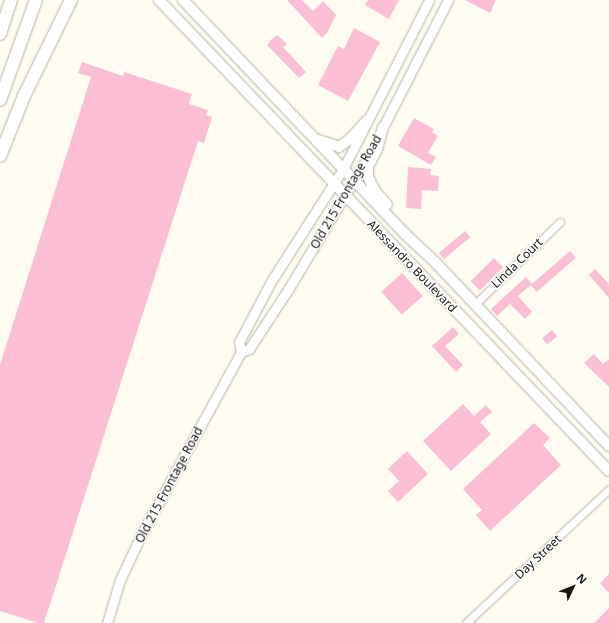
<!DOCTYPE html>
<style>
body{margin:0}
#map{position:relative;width:609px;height:623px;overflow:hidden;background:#fefbf0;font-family:"Noto Sans",sans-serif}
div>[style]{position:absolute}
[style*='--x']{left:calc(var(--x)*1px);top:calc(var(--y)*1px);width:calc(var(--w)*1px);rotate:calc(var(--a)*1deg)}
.building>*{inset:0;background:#fbbed5;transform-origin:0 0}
.roads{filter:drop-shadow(0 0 1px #b5b3a9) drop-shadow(0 0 1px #b5b3a9)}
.street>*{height:7px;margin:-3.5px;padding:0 3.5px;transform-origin:3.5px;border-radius:3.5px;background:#fff}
.secondary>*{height:9px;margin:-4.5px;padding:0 4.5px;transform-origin:4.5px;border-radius:4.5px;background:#fff}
.primary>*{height:10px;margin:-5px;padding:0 5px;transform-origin:5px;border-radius:5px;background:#fff}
.highway>*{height:12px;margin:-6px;padding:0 6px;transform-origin:6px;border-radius:6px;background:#fff}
span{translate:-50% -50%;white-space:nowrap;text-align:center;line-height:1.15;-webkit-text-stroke:3px #fff;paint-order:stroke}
.street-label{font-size:12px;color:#171612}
.north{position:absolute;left:553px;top:567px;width:40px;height:40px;-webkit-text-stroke:3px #fff;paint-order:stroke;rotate:47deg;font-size:11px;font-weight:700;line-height:16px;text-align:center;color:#171612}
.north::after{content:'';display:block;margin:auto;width:14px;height:18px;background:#171612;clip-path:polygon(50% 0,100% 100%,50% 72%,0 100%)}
</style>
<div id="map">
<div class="building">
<i style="clip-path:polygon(287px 0,302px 0,313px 11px,323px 1px,336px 15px,327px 33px,322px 38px)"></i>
<i style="clip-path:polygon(368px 0,399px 0,389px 19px,365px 5px)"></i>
<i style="clip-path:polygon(465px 0,496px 0,490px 13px)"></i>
<i style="clip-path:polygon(354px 28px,380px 42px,348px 101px,318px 85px,338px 46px,344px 49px)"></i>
<i style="clip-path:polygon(278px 35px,287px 44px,283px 47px,306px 72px,299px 78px,267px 45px,270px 42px,269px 41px)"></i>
<i style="clip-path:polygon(82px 62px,123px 76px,124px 72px,192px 94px,189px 104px,208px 110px,206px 115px,212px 117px,204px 143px,198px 141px,44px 623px,38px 623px,0 611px,0 365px,91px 77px,78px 73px)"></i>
<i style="clip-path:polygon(414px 118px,434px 129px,432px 132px,438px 136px,428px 153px,436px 157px,431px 165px,398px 146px)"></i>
<i style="clip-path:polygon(408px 167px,431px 169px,430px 175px,439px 176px,438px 191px,422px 190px,421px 209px,406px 208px)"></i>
<i style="left:465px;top:231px;width:8px;height:34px;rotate:50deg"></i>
<i style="left:570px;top:251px;width:9px;height:52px;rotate:49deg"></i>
<i style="left:494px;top:258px;width:13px;height:33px;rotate:45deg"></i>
<i style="clip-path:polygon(595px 269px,609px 284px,609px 298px,589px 275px)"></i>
<i style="left:402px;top:273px;width:31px;height:28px;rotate:48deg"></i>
<i style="clip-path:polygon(526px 277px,532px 284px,518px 296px,532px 312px,525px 319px,510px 304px,497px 316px,491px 309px)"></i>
<i style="clip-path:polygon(453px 327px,459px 334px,445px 346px,463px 365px,456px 372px,432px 346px)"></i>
<i style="left:552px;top:330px;width:8px;height:13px;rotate:50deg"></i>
<i style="clip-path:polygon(594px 354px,603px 364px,609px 359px,609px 387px,584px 363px)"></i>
<i style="clip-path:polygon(463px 404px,474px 416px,486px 405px,492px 412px,480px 422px,491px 434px,451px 471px,423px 441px)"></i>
<i style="clip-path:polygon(534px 423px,550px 438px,543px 445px,561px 465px,490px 531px,476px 515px,482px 510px,463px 489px)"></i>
<i style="clip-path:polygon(407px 451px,428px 474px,398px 502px,388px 491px,399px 481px,388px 469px)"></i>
<i style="clip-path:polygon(609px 574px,609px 593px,600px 583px)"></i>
<i style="clip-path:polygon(609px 608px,609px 623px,594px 623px)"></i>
</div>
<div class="roads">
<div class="street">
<i style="--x:475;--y:304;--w:118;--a:-44"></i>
<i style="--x:466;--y:623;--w:196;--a:-43.1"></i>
</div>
<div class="secondary">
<i style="--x:380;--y:133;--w:149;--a:-62.9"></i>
<i style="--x:241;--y:352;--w:9;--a:-21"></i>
<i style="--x:249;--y:349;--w:73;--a:-56.7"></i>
<i style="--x:289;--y:288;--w:155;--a:-59"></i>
<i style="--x:107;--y:623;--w:45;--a:-73.2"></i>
<i style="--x:120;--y:580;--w:54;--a:-64.9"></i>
<i style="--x:143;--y:531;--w:204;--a:-61.3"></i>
<i style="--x:241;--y:352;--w:10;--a:-101"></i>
<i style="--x:239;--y:342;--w:70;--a:-62"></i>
<i style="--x:272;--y:280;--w:132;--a:-57.4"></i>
<i style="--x:343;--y:169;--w:190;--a:-63"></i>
</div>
<div class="primary">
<i style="--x:159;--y:0;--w:651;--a:46.31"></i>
<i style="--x:183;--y:0;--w:323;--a:46.5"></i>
<i style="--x:405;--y:234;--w:41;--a:43"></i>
<i style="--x:435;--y:262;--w:253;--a:46.6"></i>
<i style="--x:383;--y:127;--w:23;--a:105"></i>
<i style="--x:377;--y:149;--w:20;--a:117"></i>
<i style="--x:368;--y:167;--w:10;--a:90"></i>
<i style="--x:368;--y:177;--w:16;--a:63"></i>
<i style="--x:375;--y:191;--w:18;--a:49"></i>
<i style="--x:318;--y:140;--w:22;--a:18"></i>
<i style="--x:339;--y:147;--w:14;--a:-36"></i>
<i style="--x:350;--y:139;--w:26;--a:-47"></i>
</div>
<div class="highway">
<i style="--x:0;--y:34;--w:36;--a:-72"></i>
<i style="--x:0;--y:100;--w:106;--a:-70.2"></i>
<i style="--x:0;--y:156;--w:65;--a:-68.2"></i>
<i style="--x:24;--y:96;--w:107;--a:-63.9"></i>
</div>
</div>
<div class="street-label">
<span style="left:346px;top:192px;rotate:-60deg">Old 215 Frontage Road</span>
<span style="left:517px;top:263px;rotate:-44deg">Linda Court</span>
<span style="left:412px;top:266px;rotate:46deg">Alessandro Boulevard</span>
<span style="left:169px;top:485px;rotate:-62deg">Old 215 Frontage Road</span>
<span style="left:538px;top:557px;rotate:-43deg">Day Street</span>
</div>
<div class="north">N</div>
</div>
